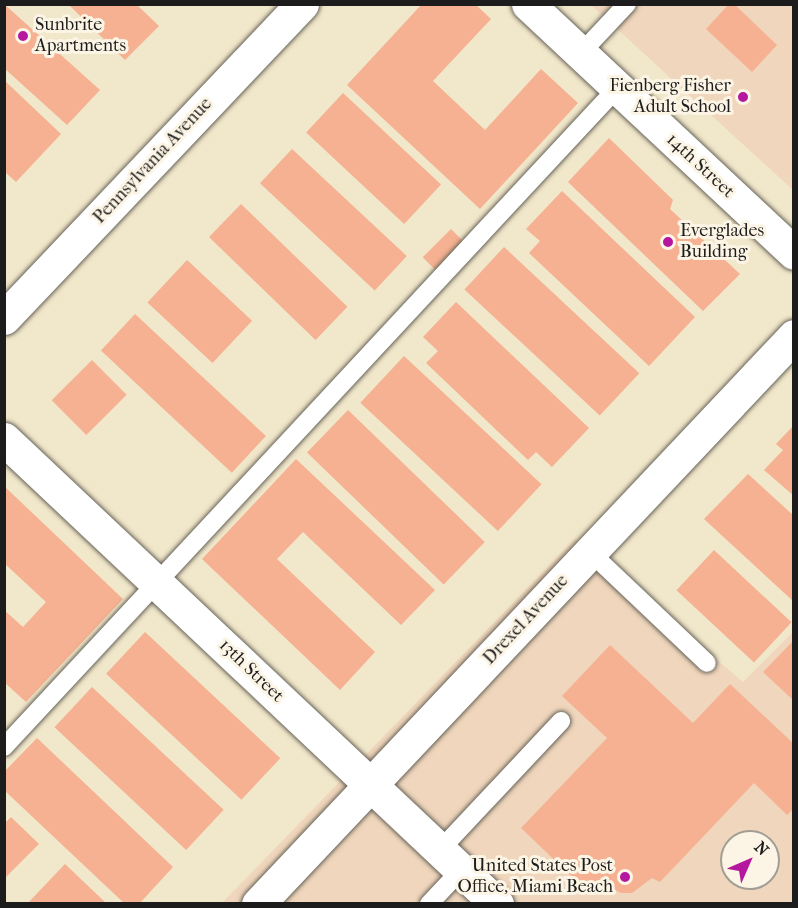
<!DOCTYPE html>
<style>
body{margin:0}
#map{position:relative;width:798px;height:908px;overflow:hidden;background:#f1e7ca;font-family:"IM FELL French Canon",serif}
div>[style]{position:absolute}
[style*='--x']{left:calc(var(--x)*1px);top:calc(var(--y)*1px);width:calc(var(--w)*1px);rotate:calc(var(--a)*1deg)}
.built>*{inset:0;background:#f0d6bc}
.building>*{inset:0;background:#f5b191;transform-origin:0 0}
.roads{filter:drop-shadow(0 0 2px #676359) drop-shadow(0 0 2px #676359)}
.service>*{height:18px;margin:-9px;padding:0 9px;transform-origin:9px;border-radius:9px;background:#fff}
.minor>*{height:33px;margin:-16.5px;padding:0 16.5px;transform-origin:16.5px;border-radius:16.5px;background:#fff}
.dots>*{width:16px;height:16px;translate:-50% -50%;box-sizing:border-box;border:3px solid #fcf5e5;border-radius:50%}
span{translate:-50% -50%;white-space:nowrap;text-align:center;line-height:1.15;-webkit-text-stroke:6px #fcf5e5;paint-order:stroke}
.poi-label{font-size:18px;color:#1c1c1c}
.left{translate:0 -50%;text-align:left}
.right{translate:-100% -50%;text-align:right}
.street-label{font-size:18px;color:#1c1c1c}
.frame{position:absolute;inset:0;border:6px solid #1c1c1c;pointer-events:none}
.north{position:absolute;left:720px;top:830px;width:60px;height:60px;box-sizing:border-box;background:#fcf5e5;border:2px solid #a29e95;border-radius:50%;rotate:45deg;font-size:16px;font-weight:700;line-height:24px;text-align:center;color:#1c1c1c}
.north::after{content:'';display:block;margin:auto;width:21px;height:27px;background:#b5179e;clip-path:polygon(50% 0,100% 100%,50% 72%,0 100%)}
</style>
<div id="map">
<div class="built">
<i style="clip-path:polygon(591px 5px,793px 5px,793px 190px)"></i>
<i style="clip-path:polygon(evenodd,575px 539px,743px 682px,793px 632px,793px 903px,221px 904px,575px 539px,732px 842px,768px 842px,768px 878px,732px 878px,732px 842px)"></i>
</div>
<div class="building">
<i style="clip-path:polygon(4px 4px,100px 90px,67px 125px,4px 68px)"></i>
<i style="clip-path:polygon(68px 4px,136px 4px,159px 26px,125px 60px)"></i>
<i style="clip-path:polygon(422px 4px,475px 4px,491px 19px,433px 81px,485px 130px,541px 69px,578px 103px,480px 209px,347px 85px)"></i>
<i style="clip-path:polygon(729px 4px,734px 4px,777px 45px,752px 72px,706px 29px)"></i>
<i style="clip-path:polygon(4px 80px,61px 134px,16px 182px,4px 171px)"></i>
<i style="left:343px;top:93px;width:134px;height:54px;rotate:43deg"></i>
<i style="clip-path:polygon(609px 138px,673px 200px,670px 209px,740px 274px,703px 311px,568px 182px)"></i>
<i style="left:292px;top:149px;width:157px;height:47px;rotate:43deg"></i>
<i style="clip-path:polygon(562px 191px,695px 317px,649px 366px,529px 253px,540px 241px,526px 229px)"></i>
<i style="left:241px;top:204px;width:148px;height:46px;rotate:44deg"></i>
<i style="left:451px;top:229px;width:18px;height:40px;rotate:45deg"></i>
<i style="left:504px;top:247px;width:185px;height:58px;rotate:43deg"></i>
<i style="left:187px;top:260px;width:89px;height:58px;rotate:43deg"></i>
<i style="clip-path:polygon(456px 302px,589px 428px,552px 467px,536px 452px,528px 460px,426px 363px,438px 351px,423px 337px)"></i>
<i style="left:135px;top:314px;width:179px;height:50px;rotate:43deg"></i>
<i style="left:404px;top:356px;width:188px;height:64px;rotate:43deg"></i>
<i style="left:92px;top:360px;width:49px;height:57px;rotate:45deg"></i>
<i style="left:348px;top:410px;width:190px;height:59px;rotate:44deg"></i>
<i style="clip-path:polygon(794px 425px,794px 496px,764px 470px,783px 450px,776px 444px)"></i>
<i style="clip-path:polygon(296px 459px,435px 590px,401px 625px,303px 532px,277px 559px,375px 652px,340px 690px,202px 559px)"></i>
<i style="clip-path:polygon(748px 474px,794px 516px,794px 602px,704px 519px)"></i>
<i style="clip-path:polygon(4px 486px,123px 599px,26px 702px,4px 682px,4px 610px,23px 627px,46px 602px,4px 563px)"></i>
<i style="left:714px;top:550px;width:106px;height:55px;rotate:43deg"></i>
<i style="left:145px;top:632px;width:185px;height:57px;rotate:43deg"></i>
<i style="clip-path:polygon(794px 640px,794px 701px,763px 672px)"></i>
<i style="clip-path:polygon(610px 645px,693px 723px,730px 684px,794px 744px,794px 808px,787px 815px,754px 783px,660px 882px,652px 878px,632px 893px,621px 893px,600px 882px,590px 894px,521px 828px,607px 738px,562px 696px)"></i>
<i style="left:92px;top:687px;width:180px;height:55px;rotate:43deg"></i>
<i style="clip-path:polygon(37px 738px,173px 867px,139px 904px,125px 904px,4px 790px,4px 772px)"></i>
<i style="clip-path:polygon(11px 817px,39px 844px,4px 879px,4px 824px)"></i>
<i style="clip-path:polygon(65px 864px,107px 904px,27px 904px)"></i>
</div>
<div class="roads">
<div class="service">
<i style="--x:580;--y:54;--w:69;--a:-46.8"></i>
<i style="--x:590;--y:552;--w:161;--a:43.5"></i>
<i style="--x:4;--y:747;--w:899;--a:-47.07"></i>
<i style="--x:440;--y:850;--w:177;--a:-46.8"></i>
<i style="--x:429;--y:904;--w:47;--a:-46.7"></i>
</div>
<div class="minor">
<i style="--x:528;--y:4;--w:364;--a:43.1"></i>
<i style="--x:4;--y:318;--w:433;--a:-46.5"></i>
<i style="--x:4;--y:439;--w:678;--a:43.33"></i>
<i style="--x:258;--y:904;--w:781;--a:-46.66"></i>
</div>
</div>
<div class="dots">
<i style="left:23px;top:36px;background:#b5179e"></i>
<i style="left:743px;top:97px;background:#b5179e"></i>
<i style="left:668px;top:242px;background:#b5179e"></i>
<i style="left:625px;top:877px;background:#b5179e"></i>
</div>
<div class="poi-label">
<span class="left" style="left:35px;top:36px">Sunbrite<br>Apartments</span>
<span class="right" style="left:731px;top:97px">Fienberg Fisher<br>Adult School</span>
<span class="left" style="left:680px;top:242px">Everglades<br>Building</span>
<span class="right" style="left:613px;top:877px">United States Post<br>Office, Miami Beach</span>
</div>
<div class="street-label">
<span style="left:153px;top:161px;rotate:-47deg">Pennsylvania Avenue</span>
<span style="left:700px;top:166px;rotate:43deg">14th Street</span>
<span style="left:526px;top:620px;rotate:-47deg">Drexel Avenue</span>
<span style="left:251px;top:671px;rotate:44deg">13th Street</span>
</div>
<div class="frame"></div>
<div class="north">N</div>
</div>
